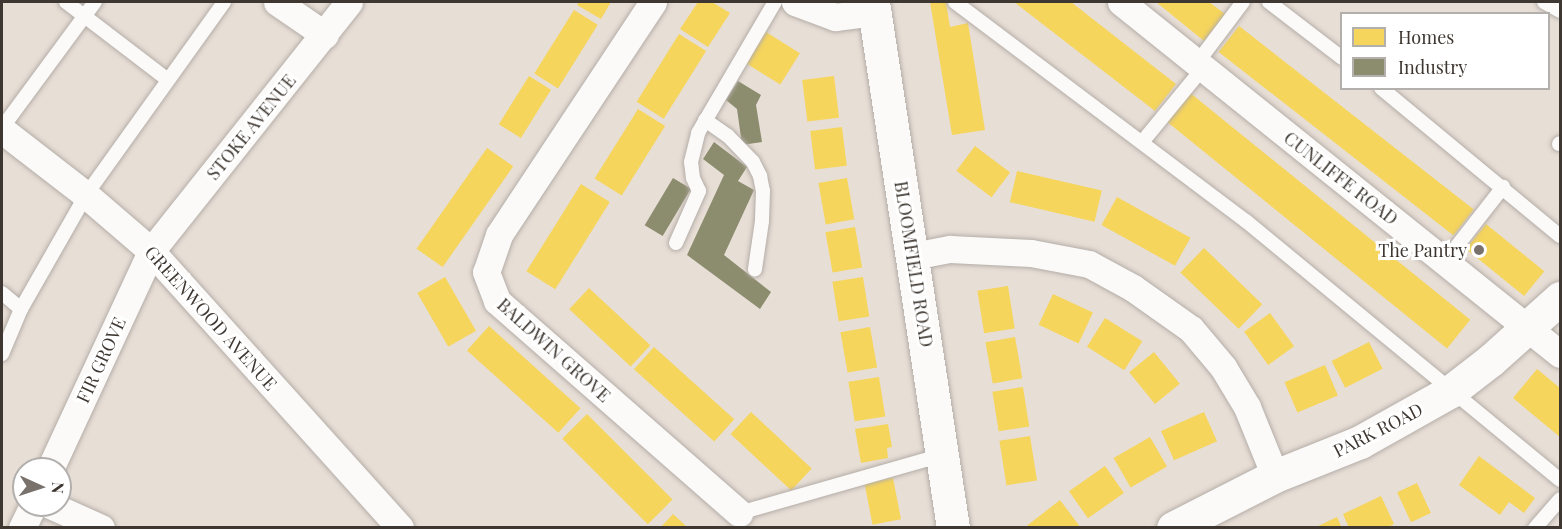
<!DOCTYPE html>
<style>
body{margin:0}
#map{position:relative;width:1562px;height:529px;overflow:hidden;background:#e7ded6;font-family:"Playfair Display",serif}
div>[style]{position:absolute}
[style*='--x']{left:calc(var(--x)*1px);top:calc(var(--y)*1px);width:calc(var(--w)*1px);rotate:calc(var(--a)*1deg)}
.homes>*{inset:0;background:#f6d55c;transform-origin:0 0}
.industry>*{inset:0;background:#8c8c6e;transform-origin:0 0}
.roads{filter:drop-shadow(0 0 2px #b4ada7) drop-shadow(0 0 2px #b4ada7)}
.lane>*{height:14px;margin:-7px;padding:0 7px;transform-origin:7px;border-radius:7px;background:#fbfaf9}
.street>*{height:27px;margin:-13.5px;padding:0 13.5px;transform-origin:13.5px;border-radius:13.5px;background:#fbfaf9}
.secondary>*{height:33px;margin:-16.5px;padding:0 16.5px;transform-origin:16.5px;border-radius:16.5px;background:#fbfaf9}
.dots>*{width:16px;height:16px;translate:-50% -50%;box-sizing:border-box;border:3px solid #fff;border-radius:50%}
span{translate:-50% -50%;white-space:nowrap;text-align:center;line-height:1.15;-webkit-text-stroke:6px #fff;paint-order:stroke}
.street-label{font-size:18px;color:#3e3731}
.poi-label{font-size:18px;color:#3e3731}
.right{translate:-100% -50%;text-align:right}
.frame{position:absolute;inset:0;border:3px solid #3e3731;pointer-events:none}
.legend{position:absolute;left:1340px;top:12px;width:210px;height:78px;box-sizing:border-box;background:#fff;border:2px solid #b2afad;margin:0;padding:8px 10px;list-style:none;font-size:18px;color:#3e3731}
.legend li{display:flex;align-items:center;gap:12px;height:30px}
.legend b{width:30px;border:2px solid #b2afad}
.north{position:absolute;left:12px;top:457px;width:60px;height:60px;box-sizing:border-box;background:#fff;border:2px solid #b2afad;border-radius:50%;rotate:93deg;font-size:16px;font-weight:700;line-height:24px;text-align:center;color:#3e3731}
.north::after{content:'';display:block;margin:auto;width:21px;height:27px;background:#79716b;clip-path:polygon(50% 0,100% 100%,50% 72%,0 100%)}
</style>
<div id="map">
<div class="homes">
<i style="clip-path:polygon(579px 2px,611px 2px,601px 19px,577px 5px)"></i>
<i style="clip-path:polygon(698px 2px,712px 2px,730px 13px,708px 47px,680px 29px)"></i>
<i style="clip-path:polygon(930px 2px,946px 2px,950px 27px,968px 23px,985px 130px,952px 135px)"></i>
<i style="clip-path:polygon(1014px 2px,1071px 2px,1176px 84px,1155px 111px)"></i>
<i style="clip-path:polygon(1156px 2px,1209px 2px,1225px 14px,1204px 41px)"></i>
<i style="left:574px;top:10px;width:28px;height:75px;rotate:32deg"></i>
<i style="left:1239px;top:26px;width:298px;height:33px;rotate:38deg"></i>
<i style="left:766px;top:32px;width:40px;height:37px;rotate:32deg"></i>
<i style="left:679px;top:34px;width:32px;height:80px;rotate:32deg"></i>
<i style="left:529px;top:76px;width:26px;height:57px;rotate:32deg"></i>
<i style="left:834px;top:76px;width:42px;height:32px;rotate:83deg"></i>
<i style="left:1189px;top:92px;width:362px;height:37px;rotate:39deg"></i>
<i style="left:638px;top:109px;width:32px;height:82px;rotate:32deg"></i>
<i style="left:842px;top:127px;width:39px;height:32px;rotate:83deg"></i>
<i style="left:975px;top:146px;width:44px;height:31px;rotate:37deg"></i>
<i style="left:487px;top:148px;width:32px;height:123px;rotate:35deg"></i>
<i style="left:1017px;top:171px;width:87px;height:32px;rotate:13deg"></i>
<i style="left:847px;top:178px;width:42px;height:29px;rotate:80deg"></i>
<i style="left:581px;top:184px;width:34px;height:103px;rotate:32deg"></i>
<i style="left:1117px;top:197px;width:84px;height:32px;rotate:29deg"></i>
<i style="left:1486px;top:224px;width:75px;height:32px;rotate:39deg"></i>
<i style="left:855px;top:227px;width:41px;height:30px;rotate:80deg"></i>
<i style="left:1204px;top:248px;width:81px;height:34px;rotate:44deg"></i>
<i style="left:445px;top:277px;width:62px;height:32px;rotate:60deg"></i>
<i style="left:863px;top:277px;width:40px;height:31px;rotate:81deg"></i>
<i style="left:1008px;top:286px;width:43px;height:31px;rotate:81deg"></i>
<i style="left:589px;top:288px;width:84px;height:29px;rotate:43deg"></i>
<i style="left:1053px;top:294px;width:44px;height:34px;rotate:25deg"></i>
<i style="left:1270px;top:313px;width:41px;height:32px;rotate:54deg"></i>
<i style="left:1105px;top:318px;width:44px;height:34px;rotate:32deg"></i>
<i style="left:489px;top:326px;width:123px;height:33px;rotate:42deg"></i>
<i style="left:870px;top:327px;width:41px;height:30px;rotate:80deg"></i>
<i style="left:1015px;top:337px;width:42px;height:30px;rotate:80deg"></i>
<i style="left:1369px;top:342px;width:30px;height:42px;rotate:63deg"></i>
<i style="left:654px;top:347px;width:108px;height:30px;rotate:42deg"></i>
<i style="left:1154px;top:352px;width:41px;height:32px;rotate:51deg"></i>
<i style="left:1325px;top:365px;width:33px;height:44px;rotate:67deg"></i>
<i style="clip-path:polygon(1537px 369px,1560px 388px,1560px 437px,1513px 398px)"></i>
<i style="left:879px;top:377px;width:40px;height:31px;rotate:81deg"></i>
<i style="left:1023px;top:387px;width:40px;height:31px;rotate:81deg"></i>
<i style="left:751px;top:412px;width:83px;height:30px;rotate:43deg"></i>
<i style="left:1204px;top:412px;width:32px;height:47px;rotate:66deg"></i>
<i style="left:587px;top:414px;width:121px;height:35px;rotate:45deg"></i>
<i style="clip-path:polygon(888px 424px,892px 447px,887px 448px,888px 458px,861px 463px,855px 429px)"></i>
<i style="left:1030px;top:436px;width:45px;height:31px;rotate:81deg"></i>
<i style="left:1150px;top:437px;width:34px;height:42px;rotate:60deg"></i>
<i style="clip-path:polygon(1479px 456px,1535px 498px,1524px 513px,1509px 502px,1500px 515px,1459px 485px)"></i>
<i style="left:1105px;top:466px;width:33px;height:44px;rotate:55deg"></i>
<i style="left:893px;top:478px;width:42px;height:29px;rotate:79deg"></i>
<i style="left:1417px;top:483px;width:33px;height:22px;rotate:65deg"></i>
<i style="clip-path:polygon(1381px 496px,1394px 524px,1386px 528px,1349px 528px,1343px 514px)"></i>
<i style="clip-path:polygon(1060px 500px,1081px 528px,1024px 528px)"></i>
<i style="clip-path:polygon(673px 514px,688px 528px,660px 528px)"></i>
<i style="clip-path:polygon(1337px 517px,1342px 528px,1314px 528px)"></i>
</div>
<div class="industry">
<i style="clip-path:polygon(738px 81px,761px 95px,756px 105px,762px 142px,742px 145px,737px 109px,726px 100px)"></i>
<i style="clip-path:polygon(714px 142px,747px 167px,738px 181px,754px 190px,724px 255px,771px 292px,760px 309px,687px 255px,724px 175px,703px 159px)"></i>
<i style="left:673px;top:178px;width:21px;height:55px;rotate:31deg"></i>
</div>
<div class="roads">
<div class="lane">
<i style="--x:66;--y:2;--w:128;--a:37.4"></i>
<i style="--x:955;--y:2;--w:364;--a:37"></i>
<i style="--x:1246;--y:221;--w:407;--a:39.5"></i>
<i style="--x:1269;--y:2;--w:92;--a:37.5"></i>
<i style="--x:1544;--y:2;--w:18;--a:29"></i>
<i style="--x:1197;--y:63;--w:76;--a:-53"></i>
<i style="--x:1381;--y:88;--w:232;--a:39.6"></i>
<i style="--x:705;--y:120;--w:28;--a:35"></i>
<i style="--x:728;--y:136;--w:36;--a:46"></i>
<i style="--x:753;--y:162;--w:16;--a:63"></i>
<i style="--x:760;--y:176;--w:15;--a:79"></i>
<i style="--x:763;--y:191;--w:30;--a:92"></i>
<i style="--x:762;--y:221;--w:49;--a:98.3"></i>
<i style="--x:2;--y:128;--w:157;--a:-53.6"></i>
<i style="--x:1143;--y:141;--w:94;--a:-50.6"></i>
<i style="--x:1559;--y:144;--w:1;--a:-45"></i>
<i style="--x:676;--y:243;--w:57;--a:-66.1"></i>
<i style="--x:699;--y:191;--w:14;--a:-115"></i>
<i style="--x:693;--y:178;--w:16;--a:-97"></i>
<i style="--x:691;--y:162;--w:30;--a:-76"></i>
<i style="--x:698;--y:133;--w:152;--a:-59.6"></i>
<i style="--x:1446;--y:260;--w:93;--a:-52"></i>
<i style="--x:2;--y:293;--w:25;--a:40"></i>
<i style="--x:21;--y:309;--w:131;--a:-60.3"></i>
<i style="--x:86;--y:195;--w:237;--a:-54.4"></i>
<i style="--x:2;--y:354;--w:49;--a:-67.1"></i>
<i style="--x:739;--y:513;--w:212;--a:-15.9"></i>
<i style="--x:1535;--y:528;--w:38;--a:-49"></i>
</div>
<div class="street">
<i style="--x:277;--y:2;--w:58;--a:34.5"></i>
<i style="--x:653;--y:2;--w:279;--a:123.5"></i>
<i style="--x:499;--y:235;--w:39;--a:109"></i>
<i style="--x:486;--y:272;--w:31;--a:69"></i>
<i style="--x:497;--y:301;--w:322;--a:41.2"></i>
<i style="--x:795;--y:2;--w:43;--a:20.6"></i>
<i style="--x:835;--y:17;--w:40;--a:-7.1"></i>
<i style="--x:1121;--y:2;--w:563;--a:38.72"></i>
<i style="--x:2;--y:130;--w:106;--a:37.7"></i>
<i style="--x:86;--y:195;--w:86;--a:40.7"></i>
<i style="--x:151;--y:251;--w:372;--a:48"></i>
<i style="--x:913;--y:256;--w:38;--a:-11"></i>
<i style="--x:950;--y:249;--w:81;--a:2.8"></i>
<i style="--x:1031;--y:253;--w:59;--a:10.7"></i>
<i style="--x:1089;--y:264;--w:50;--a:28.6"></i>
<i style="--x:1133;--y:288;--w:71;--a:35.3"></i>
<i style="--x:1191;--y:329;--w:50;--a:49.9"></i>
<i style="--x:1223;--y:367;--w:47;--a:59"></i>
<i style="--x:1247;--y:407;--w:74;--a:67.9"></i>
<i style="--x:50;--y:469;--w:240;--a:-65.1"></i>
<i style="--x:151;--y:251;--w:318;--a:-51.5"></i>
<i style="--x:50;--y:505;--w:56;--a:24.3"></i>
<i style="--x:22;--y:528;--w:25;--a:-64"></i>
</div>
<div class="secondary">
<i style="--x:873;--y:2;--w:532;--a:81.35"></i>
<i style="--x:1173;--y:528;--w:114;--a:-27"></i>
<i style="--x:1275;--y:476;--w:92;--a:-21.8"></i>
<i style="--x:1360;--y:442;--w:104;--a:-29.3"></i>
<i style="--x:1451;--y:391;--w:51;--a:-37.8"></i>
<i style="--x:1491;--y:360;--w:93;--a:-41.9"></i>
</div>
</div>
<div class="dots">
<i style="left:1479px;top:250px;background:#79716b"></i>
</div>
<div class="street-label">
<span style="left:251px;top:127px;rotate:-51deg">STOKE AVENUE</span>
<span style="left:1341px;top:178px;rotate:38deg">CUNLIFFE ROAD</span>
<span style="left:914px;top:264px;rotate:81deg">BLOOMFIELD ROAD</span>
<span style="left:211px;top:318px;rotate:48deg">GREENWOOD AVENUE</span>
<span style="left:554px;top:350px;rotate:42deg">BALDWIN GROVE</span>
<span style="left:101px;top:360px;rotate:-65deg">FIR GROVE</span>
<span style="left:1378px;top:430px;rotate:-27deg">PARK ROAD</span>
</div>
<div class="poi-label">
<span class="right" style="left:1467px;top:250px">The Pantry</span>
</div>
<div class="frame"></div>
<ul class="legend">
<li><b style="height:16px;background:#f6d55c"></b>Homes</li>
<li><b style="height:16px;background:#8c8c6e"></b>Industry</li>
</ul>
<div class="north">N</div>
</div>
